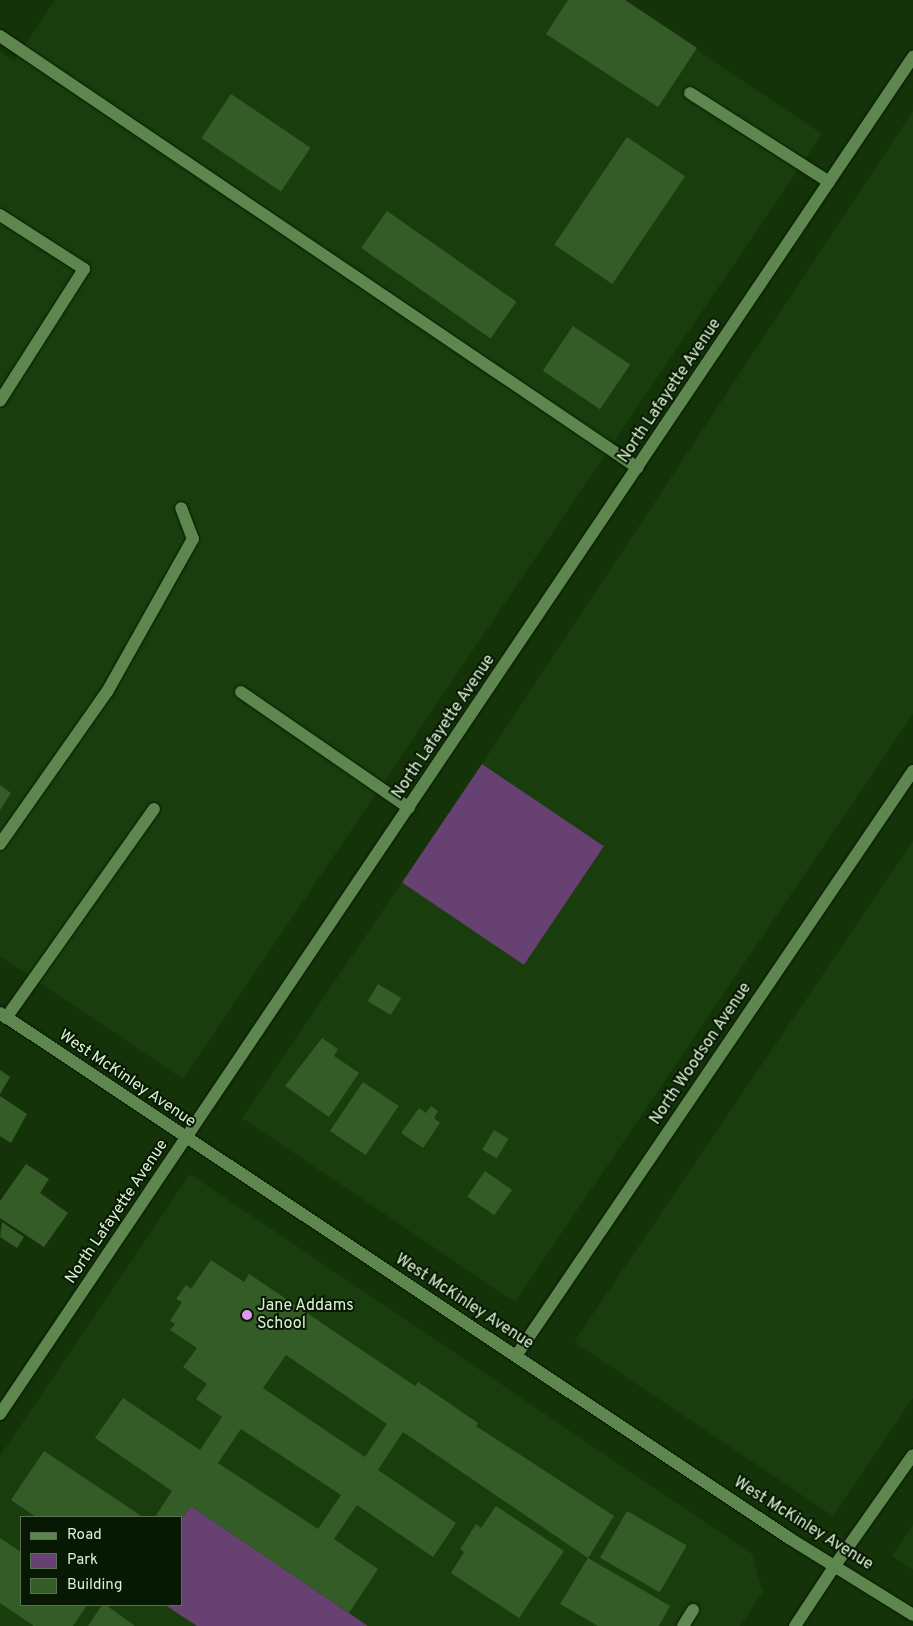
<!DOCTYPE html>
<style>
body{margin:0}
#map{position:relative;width:913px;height:1626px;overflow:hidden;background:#143309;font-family:Overpass,sans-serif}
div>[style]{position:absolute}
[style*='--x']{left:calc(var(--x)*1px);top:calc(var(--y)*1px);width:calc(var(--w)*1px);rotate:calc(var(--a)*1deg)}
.built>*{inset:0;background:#1a3d0d}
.green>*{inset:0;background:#674171;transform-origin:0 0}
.building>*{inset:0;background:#345c27;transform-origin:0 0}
.roads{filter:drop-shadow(0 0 1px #041800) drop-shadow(0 0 1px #041800)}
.service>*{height:12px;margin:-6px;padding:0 6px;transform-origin:6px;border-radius:6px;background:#5d874f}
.minor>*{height:12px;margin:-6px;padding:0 6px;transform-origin:6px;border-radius:6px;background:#5d874f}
.tertiary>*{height:12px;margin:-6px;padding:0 6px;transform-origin:6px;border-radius:6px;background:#5d874f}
.secondary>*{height:12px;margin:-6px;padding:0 6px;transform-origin:6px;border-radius:6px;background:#5d874f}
.dots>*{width:14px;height:14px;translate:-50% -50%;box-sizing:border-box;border:2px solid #071803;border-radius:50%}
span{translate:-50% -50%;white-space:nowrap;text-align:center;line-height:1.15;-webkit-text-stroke:4px #071803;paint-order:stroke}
.street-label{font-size:16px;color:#dbf3d4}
.poi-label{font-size:16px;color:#dbf3d4}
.left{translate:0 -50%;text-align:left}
.legend{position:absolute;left:20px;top:1516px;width:162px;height:90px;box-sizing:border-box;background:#071803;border:1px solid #5c7057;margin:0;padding:6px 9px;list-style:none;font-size:15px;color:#dbf3d4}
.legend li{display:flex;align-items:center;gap:10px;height:25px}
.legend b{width:25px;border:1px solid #5c7057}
</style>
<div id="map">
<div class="built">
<i style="clip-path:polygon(55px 0,622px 0,822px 134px,183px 1079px,0 956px,0 52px,14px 61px)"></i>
<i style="clip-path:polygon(913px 111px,913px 714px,515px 1302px,242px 1118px,402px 882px,524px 964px,604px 846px,482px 764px)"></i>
<i style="clip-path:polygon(913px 841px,913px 1398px,833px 1516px,574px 1342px)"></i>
<i style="clip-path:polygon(evenodd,190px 1174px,752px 1554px,763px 1592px,740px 1626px,0 1626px,0 1456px,190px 1174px,21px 1517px,181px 1517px,181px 1605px,21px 1605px,21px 1517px)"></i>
<i style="clip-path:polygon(913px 1525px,913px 1570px,892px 1556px)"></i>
</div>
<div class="green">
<i style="left:482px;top:764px;width:147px;height:143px;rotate:34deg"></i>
<i style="clip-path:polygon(191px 1506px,368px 1626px,197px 1626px,165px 1605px,181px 1605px,181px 1519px)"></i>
</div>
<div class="building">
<i style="clip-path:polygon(568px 0,625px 0,697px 48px,658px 107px,546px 34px)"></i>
<i style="left:231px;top:94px;width:96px;height:53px;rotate:34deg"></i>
<i style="left:627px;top:137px;width:70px;height:130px;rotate:34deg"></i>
<i style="left:387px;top:211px;width:158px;height:45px;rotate:35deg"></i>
<i style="left:573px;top:326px;width:69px;height:54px;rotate:34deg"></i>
<i style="clip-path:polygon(0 785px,11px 793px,0 810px)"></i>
<i style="left:378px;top:984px;width:27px;height:20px;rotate:31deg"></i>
<i style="clip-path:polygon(322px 1038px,338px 1049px,334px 1056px,359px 1073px,329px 1117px,285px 1086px)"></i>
<i style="clip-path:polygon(0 1070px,10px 1077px,0 1094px)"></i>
<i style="left:363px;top:1082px;width:43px;height:59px;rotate:34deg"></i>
<i style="clip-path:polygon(0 1096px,27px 1114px,11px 1143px,0 1136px)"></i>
<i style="clip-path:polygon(431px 1106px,438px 1111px,434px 1118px,440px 1123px,423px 1148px,401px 1133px,419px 1108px,426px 1113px)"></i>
<i style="left:494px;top:1130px;width:17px;height:23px;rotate:31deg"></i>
<i style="clip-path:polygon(26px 1164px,49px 1179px,40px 1193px,68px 1213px,44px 1247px,0 1218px,0 1201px)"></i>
<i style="left:485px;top:1171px;width:33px;height:31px;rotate:35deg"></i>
<i style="clip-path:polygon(2px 1222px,24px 1237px,17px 1248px,0 1237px)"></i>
<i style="clip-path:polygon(evenodd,211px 1260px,244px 1282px,249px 1274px,415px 1386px,418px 1382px,478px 1423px,476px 1426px,614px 1516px,588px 1558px,403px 1432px,378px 1470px,456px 1523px,433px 1557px,357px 1505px,334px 1539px,378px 1569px,349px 1613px,191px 1506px,181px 1519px,155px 1517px,172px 1491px,95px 1438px,123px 1398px,200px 1450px,222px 1417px,196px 1399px,207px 1384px,183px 1367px,197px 1348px,170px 1330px,175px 1324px,170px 1321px,182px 1302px,176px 1299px,186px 1285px,191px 1289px,211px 1260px,286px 1355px,387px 1424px,365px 1457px,263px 1388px,286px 1355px,211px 1260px,241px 1429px,341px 1495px,318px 1529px,218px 1463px,241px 1429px)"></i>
<i style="clip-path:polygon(44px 1451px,143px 1517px,36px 1517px,11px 1500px)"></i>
<i style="clip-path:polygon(496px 1506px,564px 1551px,519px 1618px,451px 1573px,464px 1552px,460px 1549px,476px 1524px,481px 1528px)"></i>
<i style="left:627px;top:1511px;width:69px;height:54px;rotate:30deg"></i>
<i style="clip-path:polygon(0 1538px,21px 1552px,21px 1605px,87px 1605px,73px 1626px,34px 1626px,0 1603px)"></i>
<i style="clip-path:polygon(588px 1558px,670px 1606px,659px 1626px,598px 1626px,560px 1604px)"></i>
<i style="clip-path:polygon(102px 1605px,106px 1605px,135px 1626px,88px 1626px)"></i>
</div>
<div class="roads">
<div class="service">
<i style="--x:0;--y:36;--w:770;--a:34.1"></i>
<i style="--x:690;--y:93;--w:165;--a:32.6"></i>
<i style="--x:0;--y:215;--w:100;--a:32.7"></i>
<i style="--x:84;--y:269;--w:156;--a:122.5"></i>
<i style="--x:241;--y:692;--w:204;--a:34.6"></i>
<i style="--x:0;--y:844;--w:186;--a:-54.9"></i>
<i style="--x:107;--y:692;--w:176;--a:-60.7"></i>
<i style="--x:193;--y:539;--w:33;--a:-111"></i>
<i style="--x:6;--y:1018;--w:256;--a:-54.7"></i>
<i style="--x:683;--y:1626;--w:19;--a:-58"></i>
</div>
<div class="minor">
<i style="--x:516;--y:1356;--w:707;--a:-55.84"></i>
<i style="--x:0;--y:1414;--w:1636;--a:-56.07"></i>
<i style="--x:836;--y:1564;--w:133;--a:-54.8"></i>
</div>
<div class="tertiary">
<i style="--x:795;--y:1626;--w:74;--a:-56.5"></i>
</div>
<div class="secondary">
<i style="--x:0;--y:1013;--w:948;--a:33.64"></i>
<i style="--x:789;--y:1538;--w:146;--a:31.8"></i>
</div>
</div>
<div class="dots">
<i style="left:247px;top:1315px;background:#de98f2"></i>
</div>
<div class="street-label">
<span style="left:670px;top:391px;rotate:-56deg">North Lafayette Avenue</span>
<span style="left:444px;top:727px;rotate:-56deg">North Lafayette Avenue</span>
<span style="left:701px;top:1054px;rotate:-56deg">North Woodson Avenue</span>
<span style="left:127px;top:1079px;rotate:34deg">West McKinley Avenue</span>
<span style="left:117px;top:1212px;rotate:-56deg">North Lafayette Avenue</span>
<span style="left:464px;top:1302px;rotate:33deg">West McKinley Avenue</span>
<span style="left:803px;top:1524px;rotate:32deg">West McKinley Avenue</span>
</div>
<div class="poi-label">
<span class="left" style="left:257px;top:1315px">Jane Addams<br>School</span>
</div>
<ul class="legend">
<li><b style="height:6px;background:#5d874f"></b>Road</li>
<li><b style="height:14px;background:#674171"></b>Park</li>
<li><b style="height:14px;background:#345c27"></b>Building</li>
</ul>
</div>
